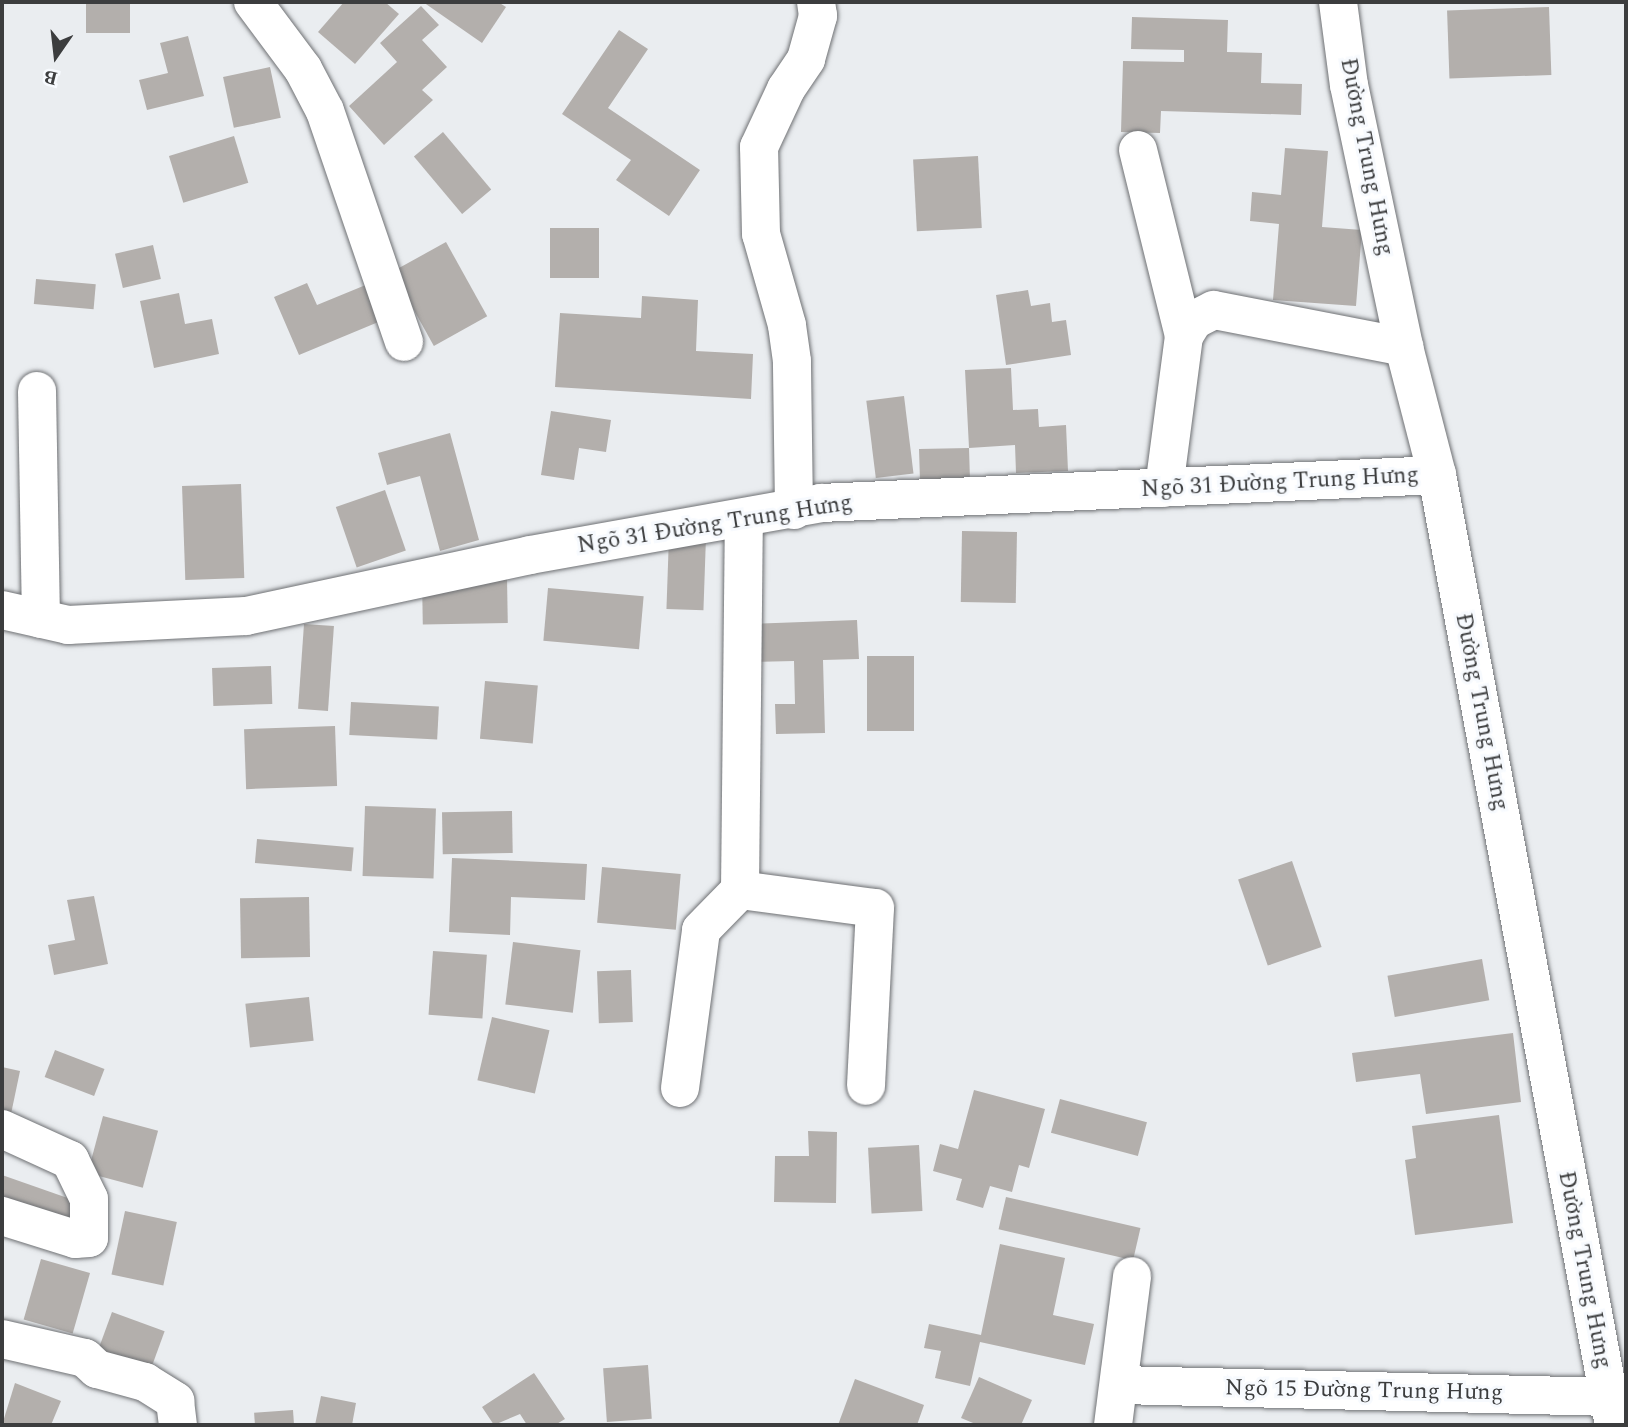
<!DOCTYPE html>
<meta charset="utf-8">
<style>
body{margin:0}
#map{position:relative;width:1628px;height:1427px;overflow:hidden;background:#eaedf0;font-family:Spectral,serif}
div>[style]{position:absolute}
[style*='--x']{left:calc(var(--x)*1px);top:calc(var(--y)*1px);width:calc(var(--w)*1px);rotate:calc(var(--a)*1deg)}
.building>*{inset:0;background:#b3afac;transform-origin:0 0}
.roads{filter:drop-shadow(0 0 2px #6f7174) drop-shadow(0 0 2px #6f7174)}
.street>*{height:38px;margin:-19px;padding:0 19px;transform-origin:19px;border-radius:19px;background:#fff}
span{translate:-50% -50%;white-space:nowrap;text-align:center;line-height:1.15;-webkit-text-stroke:6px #f7fafe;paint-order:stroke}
.street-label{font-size:23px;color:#3c3d3e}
.frame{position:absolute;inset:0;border:4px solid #3c3d3e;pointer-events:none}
.north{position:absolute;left:21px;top:21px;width:70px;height:70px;-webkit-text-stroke:5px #f7fafe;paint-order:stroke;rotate:194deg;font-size:19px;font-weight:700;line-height:28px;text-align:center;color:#3c3d3e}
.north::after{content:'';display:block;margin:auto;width:24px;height:32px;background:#3c3d3e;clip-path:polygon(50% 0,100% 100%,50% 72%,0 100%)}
</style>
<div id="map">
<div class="building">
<i style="left:86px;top:2px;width:44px;height:31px"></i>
<i style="clip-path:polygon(344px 2px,385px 2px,399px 14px,355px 64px,318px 32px)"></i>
<i style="clip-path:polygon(423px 2px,498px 2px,506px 7px,482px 43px)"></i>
<i style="clip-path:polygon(421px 6px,439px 25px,422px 40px,447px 67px,422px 90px,433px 100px,384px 145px,349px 106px,397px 62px,380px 43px)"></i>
<i style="left:1549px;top:7px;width:68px;height:102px;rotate:88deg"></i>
<i style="clip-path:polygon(1132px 17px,1228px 20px,1227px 52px,1262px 53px,1261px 83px,1302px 84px,1301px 115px,1161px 111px,1160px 133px,1121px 132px,1123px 61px,1184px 62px,1184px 50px,1131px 49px)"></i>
<i style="clip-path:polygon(619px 30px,648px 49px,608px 108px,700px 170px,669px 216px,616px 180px,631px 160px,562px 114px)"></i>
<i style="clip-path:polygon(188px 36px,204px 96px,147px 110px,139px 80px,168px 73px,160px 43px)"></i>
<i style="left:270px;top:67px;width:52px;height:48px;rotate:78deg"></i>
<i style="left:443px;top:132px;width:75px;height:38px;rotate:50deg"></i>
<i style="left:234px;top:136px;width:49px;height:68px;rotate:73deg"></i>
<i style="clip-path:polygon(1285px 148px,1328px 151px,1322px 227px,1362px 230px,1356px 306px,1273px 300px,1279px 224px,1250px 221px,1252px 192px,1281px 195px)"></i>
<i style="left:978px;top:156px;width:72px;height:65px;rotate:87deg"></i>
<i style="left:550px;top:228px;width:49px;height:50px"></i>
<i style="left:446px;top:242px;width:85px;height:61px;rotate:61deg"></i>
<i style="left:153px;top:245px;width:35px;height:39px;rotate:77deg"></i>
<i style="left:36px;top:279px;width:60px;height:25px;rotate:5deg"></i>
<i style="clip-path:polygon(373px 282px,388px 318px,299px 355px,274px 297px,307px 283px,317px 305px)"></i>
<i style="clip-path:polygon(1028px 290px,1031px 306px,1050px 303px,1052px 322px,1066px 320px,1071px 355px,1006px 365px,996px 295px)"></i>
<i style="clip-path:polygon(179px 293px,185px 324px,212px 319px,219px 354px,154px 368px,140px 301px)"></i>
<i style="clip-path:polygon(642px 296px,698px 300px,696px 351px,753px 354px,751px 399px,555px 387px,560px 313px,641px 318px)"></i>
<i style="clip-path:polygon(1011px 368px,1013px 410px,1038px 409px,1039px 427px,1066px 425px,1068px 471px,1016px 473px,1015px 445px,969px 448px,970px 480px,920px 481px,919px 449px,969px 448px,965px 370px)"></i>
<i style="left:904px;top:396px;width:78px;height:38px;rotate:83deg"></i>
<i style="clip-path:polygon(551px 411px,611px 420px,606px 452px,579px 448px,574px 480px,541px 475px)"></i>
<i style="clip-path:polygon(450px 433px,479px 540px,440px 551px,420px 476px,387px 485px,378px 453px)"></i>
<i style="left:241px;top:484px;width:94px;height:59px;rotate:88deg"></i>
<i style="left:385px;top:490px;width:64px;height:52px;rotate:71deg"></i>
<i style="left:962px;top:531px;width:55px;height:71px;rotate:1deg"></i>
<i style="left:669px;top:536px;width:37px;height:73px;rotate:2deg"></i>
<i style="left:507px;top:578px;width:45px;height:85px;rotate:89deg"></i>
<i style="left:548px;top:588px;width:96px;height:53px;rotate:5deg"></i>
<i style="clip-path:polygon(857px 620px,859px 659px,823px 660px,825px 733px,776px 734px,775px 704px,795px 704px,794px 661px,751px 662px,749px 624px)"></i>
<i style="left:304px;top:624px;width:30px;height:85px;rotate:4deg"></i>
<i style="left:867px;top:656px;width:47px;height:75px"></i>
<i style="left:271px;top:666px;width:38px;height:59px;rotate:88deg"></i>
<i style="left:485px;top:681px;width:53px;height:58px;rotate:5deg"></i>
<i style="left:351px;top:702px;width:88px;height:33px;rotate:3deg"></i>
<i style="left:335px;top:726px;width:60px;height:91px;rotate:88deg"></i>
<i style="left:365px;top:806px;width:71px;height:70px;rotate:2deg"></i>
<i style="left:512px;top:811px;width:42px;height:70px;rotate:89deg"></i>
<i style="left:257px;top:839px;width:97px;height:24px;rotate:5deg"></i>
<i style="clip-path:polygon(452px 858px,587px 864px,585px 900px,511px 897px,510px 935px,449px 932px)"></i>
<i style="left:1292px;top:861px;width:91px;height:57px;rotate:71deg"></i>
<i style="left:602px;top:867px;width:79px;height:56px;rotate:5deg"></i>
<i style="clip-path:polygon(94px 896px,108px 964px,54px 975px,48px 945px,75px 940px,67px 900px)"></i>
<i style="left:309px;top:897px;width:60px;height:69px;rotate:89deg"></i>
<i style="left:513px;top:942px;width:68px;height:63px;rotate:7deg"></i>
<i style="left:433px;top:951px;width:54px;height:64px;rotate:4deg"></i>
<i style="left:1482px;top:959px;width:42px;height:96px;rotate:80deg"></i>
<i style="left:631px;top:970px;width:52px;height:34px;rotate:88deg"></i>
<i style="left:309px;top:997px;width:44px;height:64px;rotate:84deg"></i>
<i style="left:492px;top:1017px;width:59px;height:65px;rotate:13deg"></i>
<i style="clip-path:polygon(1513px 1033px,1521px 1102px,1426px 1114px,1420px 1074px,1356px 1082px,1352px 1053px)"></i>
<i style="left:55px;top:1050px;width:53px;height:29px;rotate:21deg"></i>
<i style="clip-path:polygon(2px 1067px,20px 1071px,11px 1114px,2px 1112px)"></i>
<i style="clip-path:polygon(974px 1090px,1045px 1109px,1029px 1168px,1019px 1165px,1012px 1192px,990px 1186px,983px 1208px,956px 1200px,962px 1179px,933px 1171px,940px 1144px,958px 1149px)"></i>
<i style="left:1060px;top:1099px;width:90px;height:35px;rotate:15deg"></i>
<i style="clip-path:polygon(1499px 1115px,1513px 1223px,1415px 1235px,1405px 1160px,1416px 1158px,1412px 1126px)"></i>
<i style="left:103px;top:1116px;width:57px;height:59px;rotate:15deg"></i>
<i style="clip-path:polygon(808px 1131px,837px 1132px,836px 1203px,774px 1202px,775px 1156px,809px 1156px)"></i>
<i style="left:919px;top:1145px;width:66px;height:51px;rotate:87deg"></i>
<i style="clip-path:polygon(2px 1175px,79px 1202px,67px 1233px,2px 1210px)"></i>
<i style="left:1006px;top:1197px;width:138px;height:33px;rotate:13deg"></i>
<i style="left:125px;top:1211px;width:53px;height:65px;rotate:12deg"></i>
<i style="clip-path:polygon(1000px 1244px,1065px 1258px,1053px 1315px,1094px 1324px,1085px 1365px,980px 1342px,970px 1386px,935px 1378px,941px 1351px,924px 1348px,929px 1324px,981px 1335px)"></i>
<i style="left:41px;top:1259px;width:51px;height:63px;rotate:16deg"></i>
<i style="left:112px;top:1312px;width:56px;height:49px;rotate:20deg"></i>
<i style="left:648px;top:1365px;width:54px;height:45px;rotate:86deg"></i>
<i style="clip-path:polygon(534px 1373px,565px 1419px,555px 1425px,527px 1425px,520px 1414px,494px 1425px,482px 1407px)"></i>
<i style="clip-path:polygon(979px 1377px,1032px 1400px,1021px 1425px,978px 1425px,961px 1418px)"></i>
<i style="clip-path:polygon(855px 1379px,924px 1405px,917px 1425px,838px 1425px)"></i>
<i style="clip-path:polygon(15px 1383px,61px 1401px,51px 1425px,2px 1425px)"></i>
<i style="clip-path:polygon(321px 1396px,356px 1403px,352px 1425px,315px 1425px)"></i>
<i style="left:293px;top:1410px;width:15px;height:39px;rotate:86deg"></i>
</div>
<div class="roads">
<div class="street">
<i style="--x:253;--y:2;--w:84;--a:53.3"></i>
<i style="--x:303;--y:69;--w:47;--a:62.4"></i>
<i style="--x:325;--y:111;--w:244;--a:71.1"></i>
<i style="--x:1338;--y:2;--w:84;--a:82.5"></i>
<i style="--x:1349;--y:85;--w:268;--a:78.1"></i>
<i style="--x:1404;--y:347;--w:132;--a:75.5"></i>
<i style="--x:1437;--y:475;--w:966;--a:79.45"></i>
<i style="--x:1138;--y:150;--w:192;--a:76.1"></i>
<i style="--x:37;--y:391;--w:228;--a:89"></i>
<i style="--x:1164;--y:488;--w:153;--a:-82.5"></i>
<i style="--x:1184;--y:336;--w:19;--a:-58"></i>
<i style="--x:1194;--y:320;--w:22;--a:-27"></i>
<i style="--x:1214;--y:310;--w:194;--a:11"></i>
<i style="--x:794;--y:510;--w:149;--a:-90.8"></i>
<i style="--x:792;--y:361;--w:36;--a:-98"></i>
<i style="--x:787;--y:325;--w:95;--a:-105.9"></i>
<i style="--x:761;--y:234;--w:87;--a:-91.3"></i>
<i style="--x:759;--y:147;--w:64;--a:-65"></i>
<i style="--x:786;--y:89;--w:36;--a:-56"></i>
<i style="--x:806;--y:59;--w:45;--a:-74.4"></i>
<i style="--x:818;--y:16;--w:14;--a:-98"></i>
<i style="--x:2;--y:610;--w:68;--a:12.8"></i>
<i style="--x:68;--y:625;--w:178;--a:-2.9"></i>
<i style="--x:246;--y:616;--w:290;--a:-12.1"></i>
<i style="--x:530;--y:555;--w:296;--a:-10.1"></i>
<i style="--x:821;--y:503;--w:617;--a:-2.6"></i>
<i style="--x:740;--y:890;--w:136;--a:7.6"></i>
<i style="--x:875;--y:908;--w:178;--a:92.9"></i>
<i style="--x:680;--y:1088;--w:159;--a:-82.4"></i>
<i style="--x:701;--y:930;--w:56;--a:-45.7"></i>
<i style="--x:740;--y:890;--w:371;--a:-89.4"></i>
<i style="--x:2;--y:1129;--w:75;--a:24.5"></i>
<i style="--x:70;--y:1160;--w:43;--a:64"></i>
<i style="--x:89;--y:1199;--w:39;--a:90"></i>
<i style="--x:89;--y:1238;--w:14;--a:176"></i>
<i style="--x:75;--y:1239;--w:77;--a:-162.5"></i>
<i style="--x:2;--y:1339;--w:85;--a:12.9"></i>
<i style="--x:85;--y:1358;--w:16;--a:43"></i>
<i style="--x:97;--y:1369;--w:50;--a:15.2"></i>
<i style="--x:145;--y:1382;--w:36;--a:32"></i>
<i style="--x:175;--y:1401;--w:24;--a:83"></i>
<i style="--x:1120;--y:1385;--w:488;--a:1.4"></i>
<i style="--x:1113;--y:1425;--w:150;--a:-82.7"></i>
</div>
</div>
<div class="street-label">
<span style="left:1366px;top:157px;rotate:79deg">Đường Trung Hưng</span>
<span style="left:1280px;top:483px;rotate:-3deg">Ngõ 31 Đường Trung Hưng</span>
<span style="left:715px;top:525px;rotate:-9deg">Ngõ 31 Đường Trung Hưng</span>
<span style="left:1481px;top:712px;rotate:79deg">Đường Trung Hưng</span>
<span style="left:1584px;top:1270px;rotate:79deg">Đường Trung Hưng</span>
<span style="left:1364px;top:1391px;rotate:1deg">Ngõ 15 Đường Trung Hưng</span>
</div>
<div class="frame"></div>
<div class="north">B</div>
</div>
